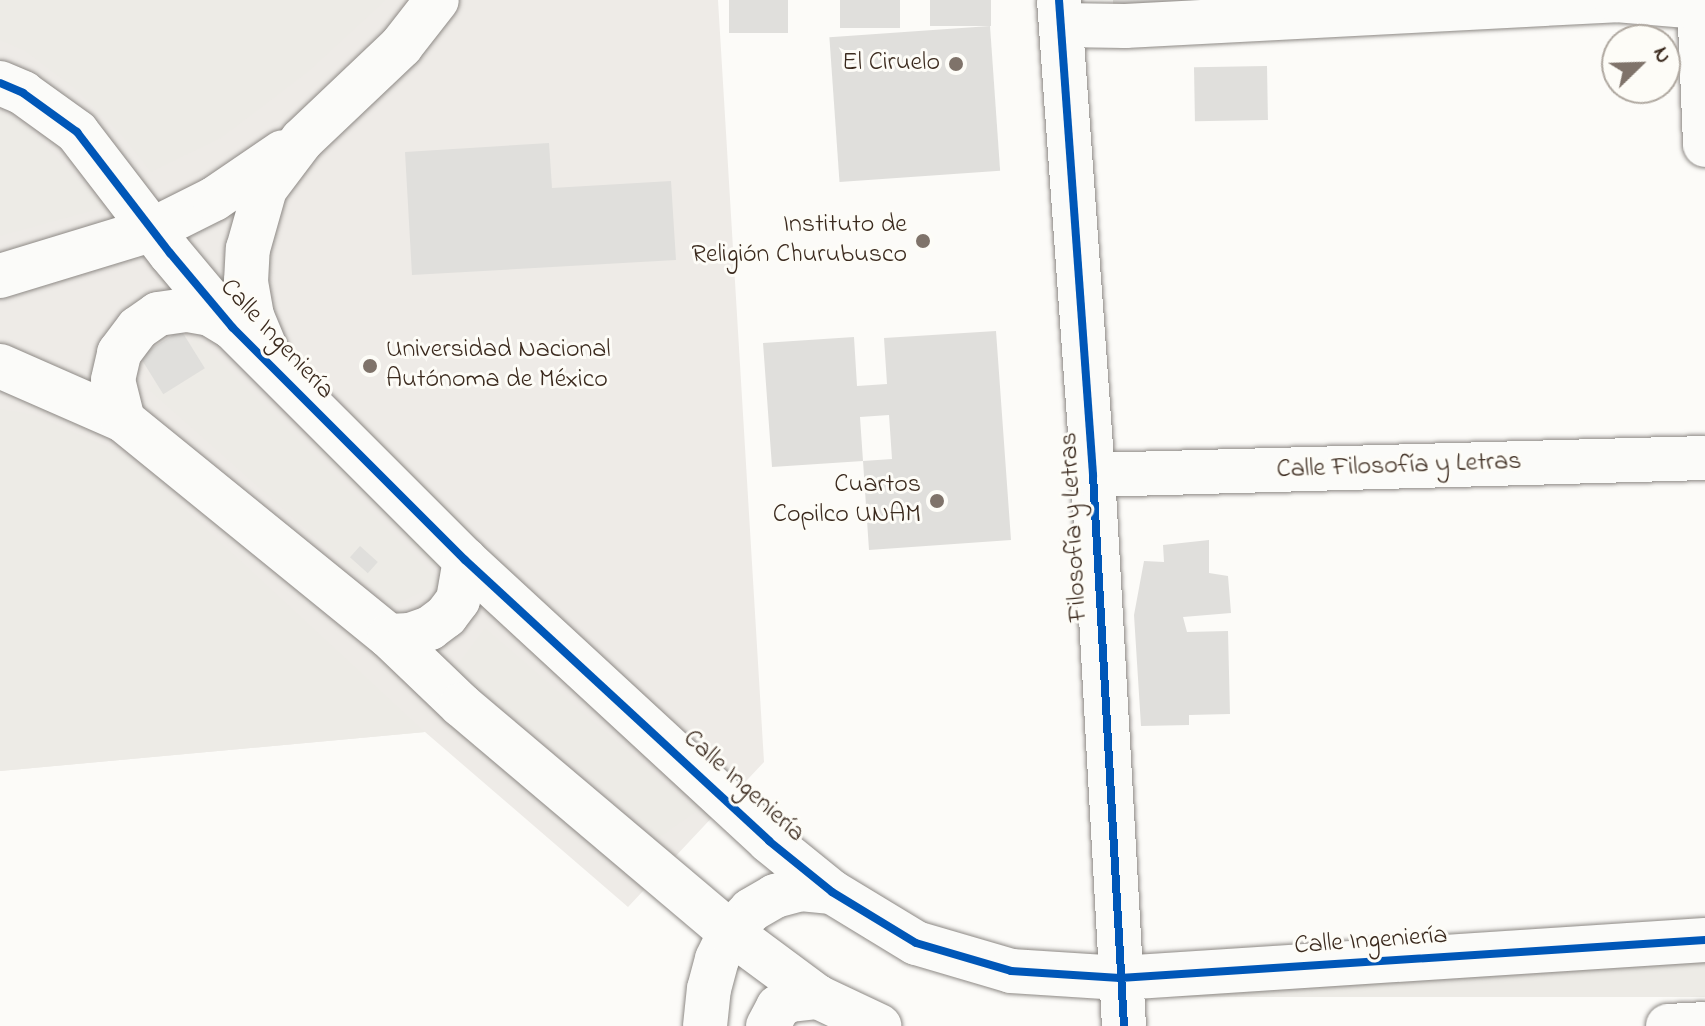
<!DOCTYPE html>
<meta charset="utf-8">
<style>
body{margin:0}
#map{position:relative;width:1705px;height:1026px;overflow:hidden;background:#fcfbf8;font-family:"Indie Flower",sans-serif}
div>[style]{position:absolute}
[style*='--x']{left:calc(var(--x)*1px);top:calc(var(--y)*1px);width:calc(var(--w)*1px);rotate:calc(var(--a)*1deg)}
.built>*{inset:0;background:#eeebe7}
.green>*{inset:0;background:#edebe6;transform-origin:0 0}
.building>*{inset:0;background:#e0dfdc;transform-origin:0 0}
.roads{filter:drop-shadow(0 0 2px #8d8985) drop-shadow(0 0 2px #8d8985)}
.minor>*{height:44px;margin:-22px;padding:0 22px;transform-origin:22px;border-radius:22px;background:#fbfbf9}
.tertiary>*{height:44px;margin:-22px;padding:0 22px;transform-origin:22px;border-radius:22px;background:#fbfbf9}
.cycleway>*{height:8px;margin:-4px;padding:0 4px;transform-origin:4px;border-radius:4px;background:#0057b8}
.dots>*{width:22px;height:22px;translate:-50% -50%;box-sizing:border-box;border:4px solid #fdfcf7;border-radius:50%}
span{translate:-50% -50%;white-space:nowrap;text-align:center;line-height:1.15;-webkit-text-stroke:6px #fdfcf7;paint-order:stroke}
.poi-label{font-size:26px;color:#3b2a1e}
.right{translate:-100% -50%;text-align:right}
.left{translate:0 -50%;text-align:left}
.street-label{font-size:26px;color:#3b2a1e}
.north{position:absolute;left:1601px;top:24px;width:80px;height:80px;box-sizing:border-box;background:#fdfcf7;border:2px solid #afa8a0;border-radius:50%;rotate:67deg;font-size:22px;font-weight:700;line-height:32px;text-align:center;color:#3b2a1e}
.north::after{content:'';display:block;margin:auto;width:28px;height:36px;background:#7f736a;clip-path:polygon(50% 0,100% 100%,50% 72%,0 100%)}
</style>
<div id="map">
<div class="built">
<i style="clip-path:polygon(0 0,718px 0,764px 762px,628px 907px,425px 732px,0 771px)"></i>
</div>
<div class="green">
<i style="clip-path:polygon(0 0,386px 0,308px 72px,221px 138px,151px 172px,122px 136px,75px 89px,25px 51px,0 40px)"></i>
<i style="clip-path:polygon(0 112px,23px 123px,106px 207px,0 236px)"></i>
<i style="clip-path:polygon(196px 337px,442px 583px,392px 606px,149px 390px)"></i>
<i style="clip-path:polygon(0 409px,31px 414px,127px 455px,425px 732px,0 771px)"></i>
<i style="clip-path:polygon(485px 628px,697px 811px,660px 837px,455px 668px)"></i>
<i style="left:1705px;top:960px;width:37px;height:543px;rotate:90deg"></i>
</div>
<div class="building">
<i style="left:729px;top:0;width:59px;height:33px"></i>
<i style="left:840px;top:0;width:60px;height:28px"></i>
<i style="left:930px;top:0;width:61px;height:26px"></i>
<i style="clip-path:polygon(1113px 0,1193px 0,1193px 4px,1113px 7px)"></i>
<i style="left:990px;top:26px;width:145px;height:161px;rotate:86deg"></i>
<i style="left:1267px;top:66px;width:54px;height:73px;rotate:89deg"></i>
<i style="clip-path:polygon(549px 143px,552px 188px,671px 181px,676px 260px,412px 275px,405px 152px)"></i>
<i style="left:181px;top:330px;width:45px;height:49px;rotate:58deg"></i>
<i style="clip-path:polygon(evenodd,996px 331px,1011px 540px,869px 550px,863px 461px,772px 467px,763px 343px,854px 337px,857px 386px,887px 384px,884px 338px,996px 331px,889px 415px,892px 459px,863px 461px,860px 417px,889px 415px)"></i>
<i style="clip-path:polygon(1209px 540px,1209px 573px,1228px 576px,1231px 613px,1183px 617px,1187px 632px,1228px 631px,1230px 714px,1189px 715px,1189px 725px,1141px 726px,1134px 615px,1144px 561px,1164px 562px,1163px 545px)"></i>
<i style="left:360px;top:546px;width:24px;height:15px;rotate:42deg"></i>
</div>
<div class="roads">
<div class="minor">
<i style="--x:1059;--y:0;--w:476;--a:85.9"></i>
<i style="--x:1093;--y:475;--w:552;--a:86.78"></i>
<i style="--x:1699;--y:0;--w:145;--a:87.6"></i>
<i style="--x:1061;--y:25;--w:64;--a:0.9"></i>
<i style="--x:1125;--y:26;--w:492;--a:-3"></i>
<i style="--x:1616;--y:0;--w:84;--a:4.8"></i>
<i style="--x:1700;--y:7;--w:9;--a:54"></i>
<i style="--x:1093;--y:475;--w:612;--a:-1.59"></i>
<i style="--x:705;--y:1026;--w:37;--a:-84"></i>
<i style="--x:709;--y:989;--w:31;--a:-75"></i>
<i style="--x:717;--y:959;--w:30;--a:-64"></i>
<i style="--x:730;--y:932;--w:30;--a:-46"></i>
<i style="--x:751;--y:910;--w:28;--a:-30"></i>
<i style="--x:775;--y:896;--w:27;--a:-15"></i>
<i style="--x:801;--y:889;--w:31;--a:6"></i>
<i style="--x:768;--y:1026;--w:21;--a:-62"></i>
<i style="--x:778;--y:1007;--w:13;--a:-32"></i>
<i style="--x:789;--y:1000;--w:29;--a:-6"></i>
</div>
<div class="tertiary">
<i style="--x:0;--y:83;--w:25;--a:23"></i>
<i style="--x:23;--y:93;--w:67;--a:35.8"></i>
<i style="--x:77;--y:132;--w:153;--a:52.5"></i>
<i style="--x:170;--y:253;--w:97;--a:50"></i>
<i style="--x:232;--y:327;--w:330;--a:45"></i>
<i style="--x:465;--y:560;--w:414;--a:42.7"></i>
<i style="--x:769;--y:841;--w:81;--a:39"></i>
<i style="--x:832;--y:892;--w:98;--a:31.3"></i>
<i style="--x:916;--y:943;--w:99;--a:16.4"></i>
<i style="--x:1011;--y:971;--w:109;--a:3.7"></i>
<i style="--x:1120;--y:978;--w:586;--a:-3.72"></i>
<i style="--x:0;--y:276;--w:161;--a:-17"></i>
<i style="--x:154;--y:229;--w:67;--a:-26.6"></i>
<i style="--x:214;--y:199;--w:83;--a:-34.3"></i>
<i style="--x:269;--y:357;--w:44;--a:-112.5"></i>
<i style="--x:252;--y:316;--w:35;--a:-100"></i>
<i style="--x:246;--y:282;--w:33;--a:-87"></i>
<i style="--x:248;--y:249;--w:62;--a:-74.2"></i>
<i style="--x:265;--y:189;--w:61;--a:-52.9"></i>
<i style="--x:302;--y:140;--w:137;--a:-43.5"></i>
<i style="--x:401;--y:46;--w:58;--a:-52"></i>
<i style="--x:0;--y:366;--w:134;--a:23.7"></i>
<i style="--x:123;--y:420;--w:343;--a:39.1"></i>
<i style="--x:389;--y:636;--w:100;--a:43.8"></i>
<i style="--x:461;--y:705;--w:352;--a:40.2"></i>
<i style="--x:730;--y:932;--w:109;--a:36.5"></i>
<i style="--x:818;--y:997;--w:68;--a:25.4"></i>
<i style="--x:123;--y:420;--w:41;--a:-104"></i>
<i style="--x:113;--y:380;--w:28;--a:-77"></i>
<i style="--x:119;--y:353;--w:31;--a:-53"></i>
<i style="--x:138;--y:328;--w:24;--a:-35"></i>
<i style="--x:158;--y:314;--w:30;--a:-8"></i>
<i style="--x:188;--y:310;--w:22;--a:10"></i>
<i style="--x:210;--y:314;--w:26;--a:31"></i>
<i style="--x:389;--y:636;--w:21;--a:-3"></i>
<i style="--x:410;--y:635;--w:21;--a:-19"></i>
<i style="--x:430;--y:628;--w:20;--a:-37"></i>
<i style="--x:446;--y:616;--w:20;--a:-53"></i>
<i style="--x:458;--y:600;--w:41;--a:-80.1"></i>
<i style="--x:1668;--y:1026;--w:37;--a:-3"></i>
</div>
</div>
<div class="cycleway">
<i style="--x:1059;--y:0;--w:476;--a:85.9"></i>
<i style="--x:1093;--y:475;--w:552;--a:86.78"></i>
<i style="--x:0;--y:83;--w:25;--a:23"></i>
<i style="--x:23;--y:93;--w:67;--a:35.8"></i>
<i style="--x:77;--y:132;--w:153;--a:52.5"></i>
<i style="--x:170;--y:253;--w:97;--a:50"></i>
<i style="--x:232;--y:327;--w:330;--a:45"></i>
<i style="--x:465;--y:560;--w:414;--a:42.7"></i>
<i style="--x:769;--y:841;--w:81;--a:39"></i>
<i style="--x:832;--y:892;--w:98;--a:31.3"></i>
<i style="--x:916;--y:943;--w:99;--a:16.4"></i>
<i style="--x:1011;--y:971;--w:109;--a:3.7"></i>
<i style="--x:1120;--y:978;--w:586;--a:-3.72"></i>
</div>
<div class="dots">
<i style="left:956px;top:64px;background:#7f736a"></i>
<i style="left:923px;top:241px;background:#7f736a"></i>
<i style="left:370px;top:366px;background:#7f736a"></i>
<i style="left:937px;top:501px;background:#7f736a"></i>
</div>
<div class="poi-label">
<span class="right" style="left:940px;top:64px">El Ciruelo</span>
<span class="right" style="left:907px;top:241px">Instituto de<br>Religión Churubusco</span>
<span class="left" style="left:386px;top:366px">Universidad Nacional<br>Autónoma de México</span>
<span class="right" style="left:921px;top:501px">Cuartos<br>Copilco UNAM</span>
</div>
<div class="street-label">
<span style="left:276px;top:340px;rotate:47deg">Calle Ingeniería</span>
<span style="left:1399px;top:467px;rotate:-2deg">Calle Filosofía y Letras</span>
<span style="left:1075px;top:527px;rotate:-93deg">Filosofía y Letras</span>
<span style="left:743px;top:787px;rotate:42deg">Calle Ingeniería</span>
<span style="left:1371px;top:942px;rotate:-4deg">Calle Ingeniería</span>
</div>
<div class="north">N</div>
</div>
